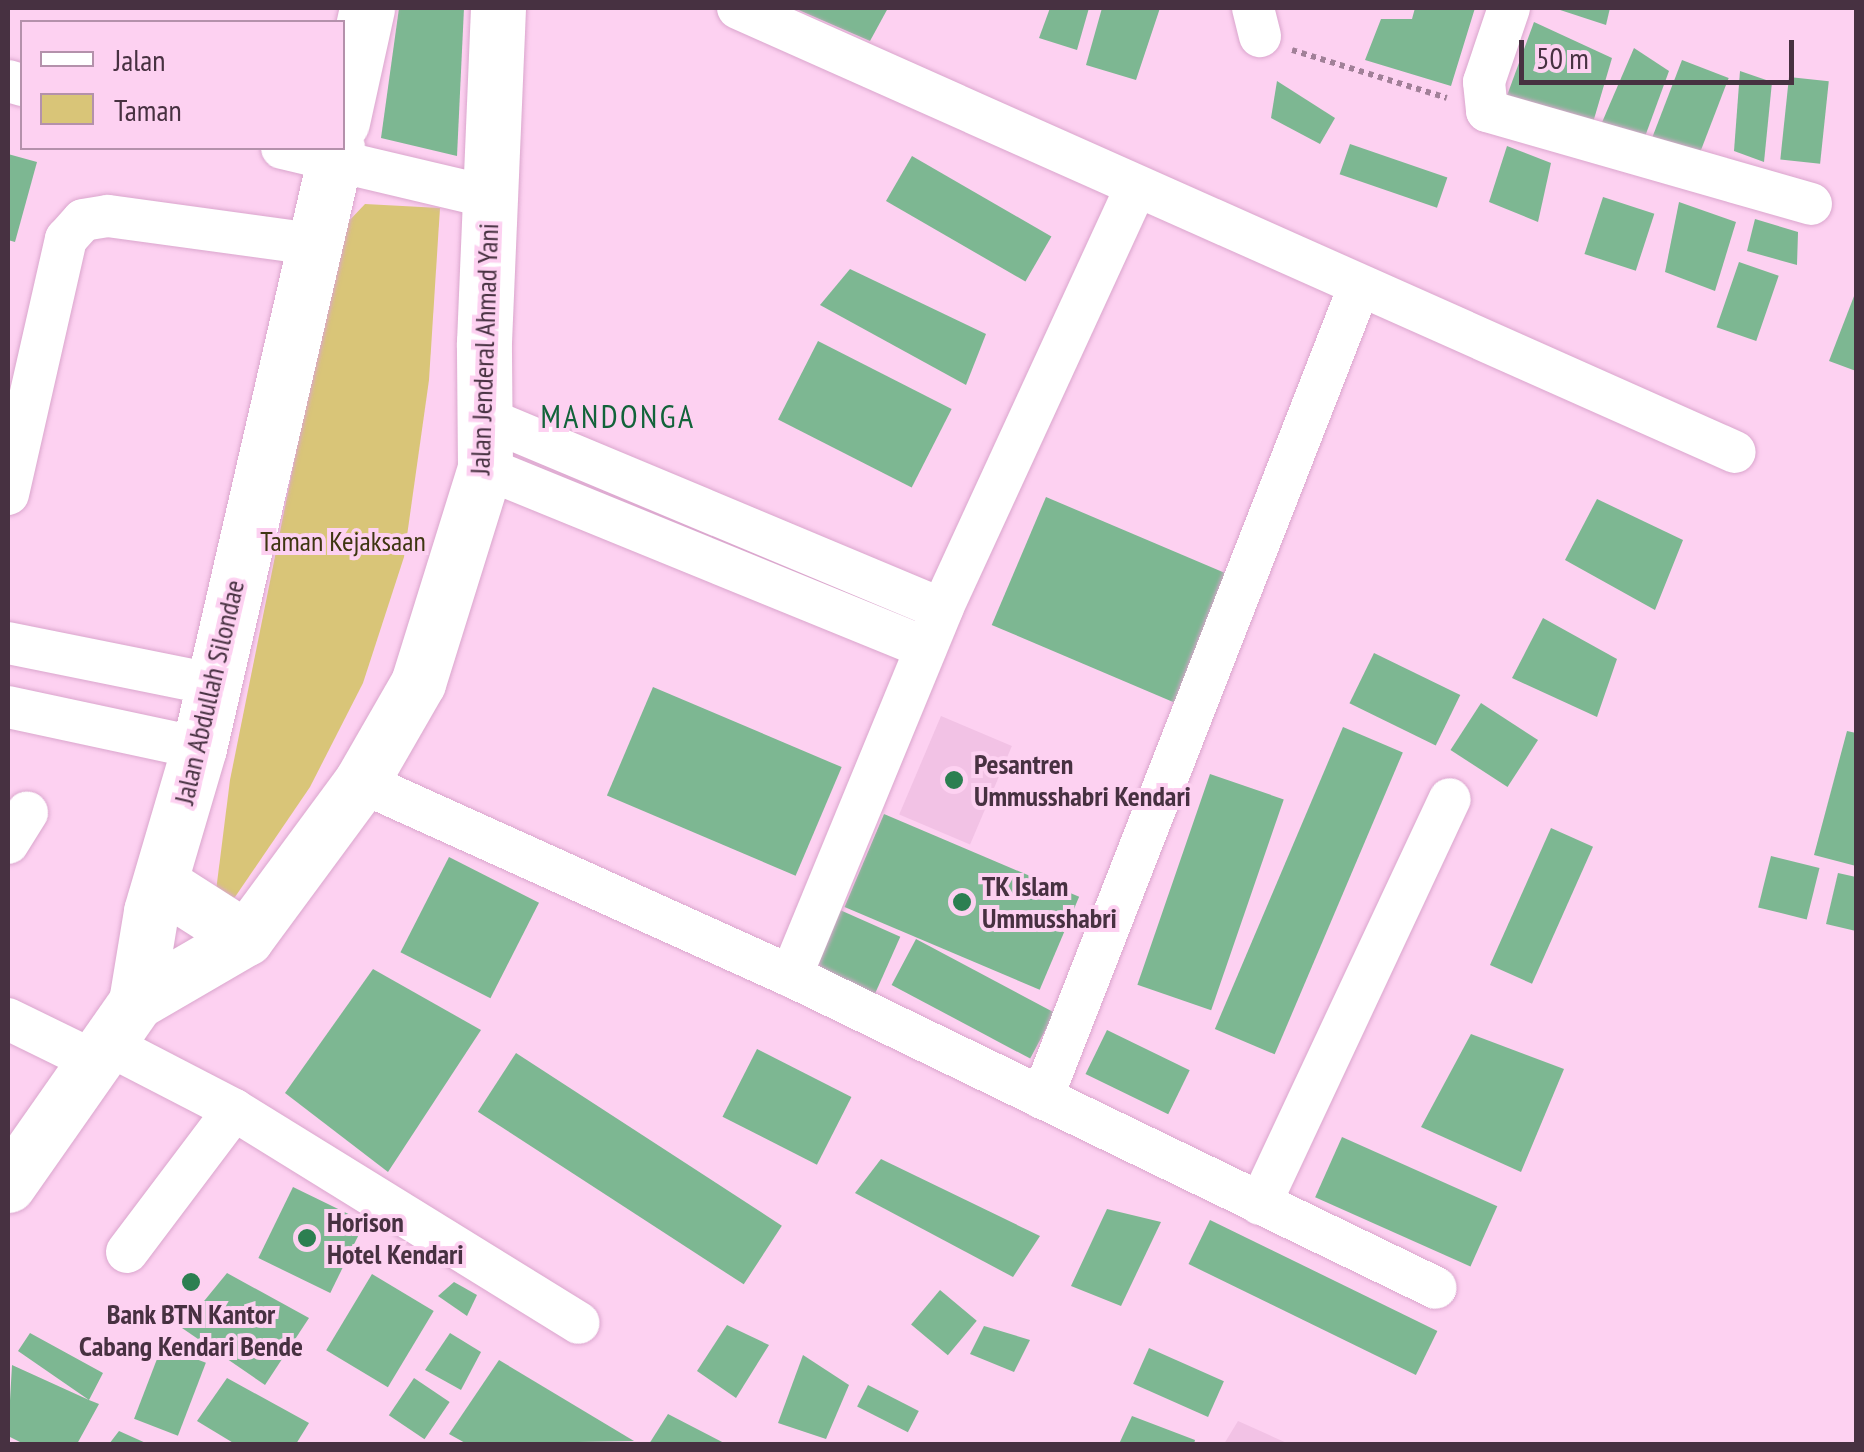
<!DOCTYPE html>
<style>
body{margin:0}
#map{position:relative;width:1864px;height:1452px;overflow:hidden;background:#fdd1f1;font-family:"PT Sans Narrow",sans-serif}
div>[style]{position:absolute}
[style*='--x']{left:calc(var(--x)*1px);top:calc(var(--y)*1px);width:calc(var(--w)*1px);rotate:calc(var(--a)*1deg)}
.built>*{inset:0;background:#f2c2e5;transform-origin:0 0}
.green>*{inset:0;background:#d9c578}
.building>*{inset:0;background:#7db792;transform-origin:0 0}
.path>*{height:6px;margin-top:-3px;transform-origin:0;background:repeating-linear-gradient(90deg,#a18098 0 5px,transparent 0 10px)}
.roads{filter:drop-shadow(0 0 2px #daa6cd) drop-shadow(0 0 2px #daa6cd)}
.minor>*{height:42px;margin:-21px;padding:0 21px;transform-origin:21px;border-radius:21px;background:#fff}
.highway>*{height:55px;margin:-27.5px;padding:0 27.5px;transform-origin:27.5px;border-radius:27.5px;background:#fff}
.dots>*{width:28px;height:28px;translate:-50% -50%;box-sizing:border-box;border:5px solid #fdd1f1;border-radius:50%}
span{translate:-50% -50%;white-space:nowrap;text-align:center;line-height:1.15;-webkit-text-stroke:8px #fdd1f1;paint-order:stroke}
.street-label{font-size:28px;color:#473141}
.park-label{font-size:28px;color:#3e3611}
.poi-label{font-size:28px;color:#473141;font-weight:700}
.left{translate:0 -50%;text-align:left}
.quarter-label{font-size:32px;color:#12633a;letter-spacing:2.5px}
.frame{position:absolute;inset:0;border:10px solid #473141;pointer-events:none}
.legend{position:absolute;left:20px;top:20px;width:325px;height:130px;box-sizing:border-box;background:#fdd1f1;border:2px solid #b491ab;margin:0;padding:12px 18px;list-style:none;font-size:30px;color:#473141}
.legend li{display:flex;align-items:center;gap:20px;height:50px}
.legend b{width:50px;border:2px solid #b491ab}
.scale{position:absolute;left:1519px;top:40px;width:275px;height:45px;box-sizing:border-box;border:5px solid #473141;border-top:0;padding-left:12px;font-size:30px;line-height:35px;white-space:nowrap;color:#473141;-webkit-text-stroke:8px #fdd1f1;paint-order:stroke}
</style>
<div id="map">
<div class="built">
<i style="left:941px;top:716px;width:77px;height:107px;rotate:23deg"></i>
<i style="clip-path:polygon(1238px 1421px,1289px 1444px,1224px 1444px)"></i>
</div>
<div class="green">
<i style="clip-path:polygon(365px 204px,440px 208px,429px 380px,404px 557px,363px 683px,310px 787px,235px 897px,223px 902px,216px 891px,230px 780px,329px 288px,347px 223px)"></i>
</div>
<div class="building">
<i style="clip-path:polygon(399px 8px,464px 8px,457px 156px,381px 138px)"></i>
<i style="clip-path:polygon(794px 8px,888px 8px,870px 41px)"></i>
<i style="clip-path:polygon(1050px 8px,1089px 8px,1077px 50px,1039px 38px)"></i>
<i style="clip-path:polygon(1102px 8px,1160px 8px,1136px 80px,1086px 65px)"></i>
<i style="clip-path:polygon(1415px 8px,1475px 8px,1451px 86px,1365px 60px,1381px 19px,1412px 19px)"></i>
<i style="clip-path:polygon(1554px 8px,1610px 8px,1606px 25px)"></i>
<i style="clip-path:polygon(1534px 22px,1612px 58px,1589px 136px,1505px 101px)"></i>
<i style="clip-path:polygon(1634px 48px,1669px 71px,1643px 142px,1600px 127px)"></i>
<i style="left:1682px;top:60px;width:50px;height:97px;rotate:21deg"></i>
<i style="clip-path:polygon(1740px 71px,1772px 82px,1764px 162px,1734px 151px)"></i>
<i style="left:1789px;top:77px;width:40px;height:83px;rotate:6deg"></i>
<i style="clip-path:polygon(1277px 81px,1335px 118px,1320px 144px,1271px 118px)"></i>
<i style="left:1350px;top:144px;width:103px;height:32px;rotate:19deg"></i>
<i style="clip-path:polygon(1507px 146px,1551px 163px,1538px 222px,1489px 202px)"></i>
<i style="clip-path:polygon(8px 154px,37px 162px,15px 242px,8px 240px)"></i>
<i style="left:912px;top:156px;width:161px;height:52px;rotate:30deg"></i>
<i style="left:1603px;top:197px;width:54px;height:60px;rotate:18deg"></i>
<i style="clip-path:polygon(1679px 202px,1736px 222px,1715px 291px,1665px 272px)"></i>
<i style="clip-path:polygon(1755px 219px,1798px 232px,1797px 265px,1747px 251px)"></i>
<i style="left:1739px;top:262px;width:42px;height:69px;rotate:19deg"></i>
<i style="clip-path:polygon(850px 269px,986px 334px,966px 385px,820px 305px)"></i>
<i style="clip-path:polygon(1856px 291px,1856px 371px,1829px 361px)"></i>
<i style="left:818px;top:341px;width:150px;height:88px;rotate:27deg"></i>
<i style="left:1046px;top:497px;width:206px;height:139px;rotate:23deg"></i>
<i style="clip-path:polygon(1597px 499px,1683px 540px,1655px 610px,1565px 560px)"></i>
<i style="clip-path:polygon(1543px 618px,1617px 659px,1597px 717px,1512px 678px)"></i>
<i style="left:1374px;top:653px;width:96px;height:56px;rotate:26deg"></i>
<i style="left:653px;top:687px;width:205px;height:118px;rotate:23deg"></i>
<i style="left:1481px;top:703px;width:68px;height:56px;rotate:33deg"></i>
<i style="left:1343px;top:727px;width:65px;height:328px;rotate:23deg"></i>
<i style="clip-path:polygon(1847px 731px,1856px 733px,1856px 866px,1814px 855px)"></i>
<i style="left:1210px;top:774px;width:78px;height:223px;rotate:19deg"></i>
<i style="left:884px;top:814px;width:212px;height:101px;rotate:23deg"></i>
<i style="left:1551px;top:828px;width:46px;height:150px;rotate:24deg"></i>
<i style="left:1771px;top:856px;width:50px;height:53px;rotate:14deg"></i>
<i style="left:449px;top:857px;width:101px;height:107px;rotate:27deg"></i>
<i style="clip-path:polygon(1838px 873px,1856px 877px,1856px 931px,1826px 924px)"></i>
<i style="left:840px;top:910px;width:66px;height:62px;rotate:24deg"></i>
<i style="left:916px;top:939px;width:157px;height:52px;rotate:28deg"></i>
<i style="clip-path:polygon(373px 969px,481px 1030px,388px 1172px,285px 1093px)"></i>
<i style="left:1107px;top:1030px;width:92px;height:49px;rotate:26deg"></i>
<i style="clip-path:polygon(1471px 1034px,1564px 1069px,1521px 1172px,1421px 1127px)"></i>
<i style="left:757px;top:1049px;width:106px;height:76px;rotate:27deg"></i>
<i style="left:516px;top:1053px;width:317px;height:70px;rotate:33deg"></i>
<i style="left:1342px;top:1137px;width:170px;height:66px;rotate:24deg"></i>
<i style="clip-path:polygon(881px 1159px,1040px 1236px,1013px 1277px,855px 1193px)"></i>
<i style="left:293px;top:1187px;width:80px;height:79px;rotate:26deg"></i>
<i style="clip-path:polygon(1107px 1209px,1161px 1222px,1121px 1306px,1071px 1286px)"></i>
<i style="left:1210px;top:1220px;width:253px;height:49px;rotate:26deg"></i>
<i style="clip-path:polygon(227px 1273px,309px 1318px,265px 1385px,182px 1328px)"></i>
<i style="left:372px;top:1274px;width:72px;height:89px;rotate:31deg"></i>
<i style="clip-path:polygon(454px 1282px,477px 1295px,467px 1316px,438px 1296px)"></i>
<i style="left:940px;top:1290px;width:48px;height:45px;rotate:40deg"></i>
<i style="clip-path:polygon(727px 1325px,769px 1345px,736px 1398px,697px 1371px)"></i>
<i style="clip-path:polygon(984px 1326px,1030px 1340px,1014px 1372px,970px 1354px)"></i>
<i style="clip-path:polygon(30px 1333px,103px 1373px,89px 1400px,99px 1404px,77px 1444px,24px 1444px,8px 1436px,12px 1365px,89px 1400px,18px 1351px)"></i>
<i style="clip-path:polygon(450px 1333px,481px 1352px,461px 1390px,425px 1370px)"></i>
<i style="left:162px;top:1346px;width:47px;height:78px;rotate:21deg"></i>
<i style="left:1149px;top:1348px;width:82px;height:39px;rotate:24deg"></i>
<i style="clip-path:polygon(803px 1355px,849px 1385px,826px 1439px,778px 1423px)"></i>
<i style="clip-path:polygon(499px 1360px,634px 1441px,467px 1444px,449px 1434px)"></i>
<i style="clip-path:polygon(227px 1378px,309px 1423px,296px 1444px,235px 1444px,197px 1421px)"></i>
<i style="left:414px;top:1378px;width:43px;height:45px;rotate:34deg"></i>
<i style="left:868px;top:1385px;width:57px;height:24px;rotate:27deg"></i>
<i style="clip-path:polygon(668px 1414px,726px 1444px,649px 1444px)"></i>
<i style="clip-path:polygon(1132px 1416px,1195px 1440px,1194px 1444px,1119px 1444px)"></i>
<i style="clip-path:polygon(119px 1431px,148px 1444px,109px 1444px)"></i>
</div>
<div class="path">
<i style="--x:1292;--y:50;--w:162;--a:17.2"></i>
</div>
<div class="roads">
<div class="minor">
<i style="--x:738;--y:8;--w:1091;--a:24.01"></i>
<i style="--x:1253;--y:8;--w:29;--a:76"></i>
<i style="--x:1509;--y:8;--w:78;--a:108.7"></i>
<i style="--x:1484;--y:82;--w:29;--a:84"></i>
<i style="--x:1487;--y:111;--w:337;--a:16"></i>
<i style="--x:8;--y:81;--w:15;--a:16"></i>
<i style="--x:282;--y:148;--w:214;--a:13.3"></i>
<i style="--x:485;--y:418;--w:495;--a:22.7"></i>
<i style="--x:485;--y:468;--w:476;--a:22.2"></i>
<i style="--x:8;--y:494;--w:262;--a:-77.2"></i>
<i style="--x:66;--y:239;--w:25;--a:-48"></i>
<i style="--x:83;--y:220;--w:25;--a:-9"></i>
<i style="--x:108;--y:216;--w:206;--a:7.8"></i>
<i style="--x:8;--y:643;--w:208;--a:11.4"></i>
<i style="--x:8;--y:707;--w:195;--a:12.1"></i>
<i style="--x:361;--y:782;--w:472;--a:24.3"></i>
<i style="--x:791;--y:976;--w:397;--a:-67.6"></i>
<i style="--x:942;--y:609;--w:462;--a:-65.3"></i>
<i style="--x:8;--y:843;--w:36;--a:-58"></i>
<i style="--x:791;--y:976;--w:716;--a:25.81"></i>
<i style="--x:8;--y:1019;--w:93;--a:26"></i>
<i style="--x:105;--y:1043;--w:145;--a:27.4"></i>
<i style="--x:1042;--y:1098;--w:871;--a:-68.65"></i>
<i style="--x:1260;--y:1204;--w:447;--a:-64.9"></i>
<i style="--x:127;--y:1252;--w:178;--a:-53"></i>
<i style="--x:234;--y:1110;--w:405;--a:31.7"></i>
</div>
<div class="highway">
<i style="--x:342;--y:122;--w:117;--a:-77.6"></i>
<i style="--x:160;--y:883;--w:102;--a:32.6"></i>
<i style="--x:136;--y:1002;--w:92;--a:-80.6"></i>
<i style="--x:151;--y:911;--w:170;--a:-73.6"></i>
<i style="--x:199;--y:748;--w:616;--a:-77.05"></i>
<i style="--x:8;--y:1185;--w:223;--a:-55"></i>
<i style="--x:136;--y:1002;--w:127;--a:-30.2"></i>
<i style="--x:246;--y:938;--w:194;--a:-53.6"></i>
<i style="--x:361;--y:782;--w:114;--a:-60.1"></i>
<i style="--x:418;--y:683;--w:225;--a:-72.7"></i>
<i style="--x:485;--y:468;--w:126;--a:-90.5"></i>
<i style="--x:484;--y:342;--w:334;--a:-87.6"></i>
</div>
</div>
<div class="dots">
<i style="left:954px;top:780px;background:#2c7f51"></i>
<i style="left:962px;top:902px;background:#2c7f51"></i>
<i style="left:307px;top:1238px;background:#2c7f51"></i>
<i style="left:191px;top:1282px;background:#2c7f51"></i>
</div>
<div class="street-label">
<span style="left:484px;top:349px;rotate:-88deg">Jalan Jenderal Ahmad Yani</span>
<span style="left:209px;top:692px;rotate:-77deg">Jalan Abdullah Silondae</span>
</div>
<div class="park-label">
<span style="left:343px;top:541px">Taman Kejaksaan</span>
</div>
<div class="poi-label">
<span class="left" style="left:974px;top:780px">Pesantren<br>Ummusshabri Kendari</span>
<span class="left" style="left:982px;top:902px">TK Islam<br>Ummusshabri</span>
<span class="left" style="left:327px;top:1238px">Horison<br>Hotel Kendari</span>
<span style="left:191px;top:1330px">Bank BTN Kantor<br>Cabang Kendari Bende</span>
</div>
<div class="quarter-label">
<span style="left:618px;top:416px">MANDONGA</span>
</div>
<div class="frame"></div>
<ul class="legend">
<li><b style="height:12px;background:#fff"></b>Jalan</li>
<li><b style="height:28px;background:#d9c578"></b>Taman</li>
</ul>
<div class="scale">50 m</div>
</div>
